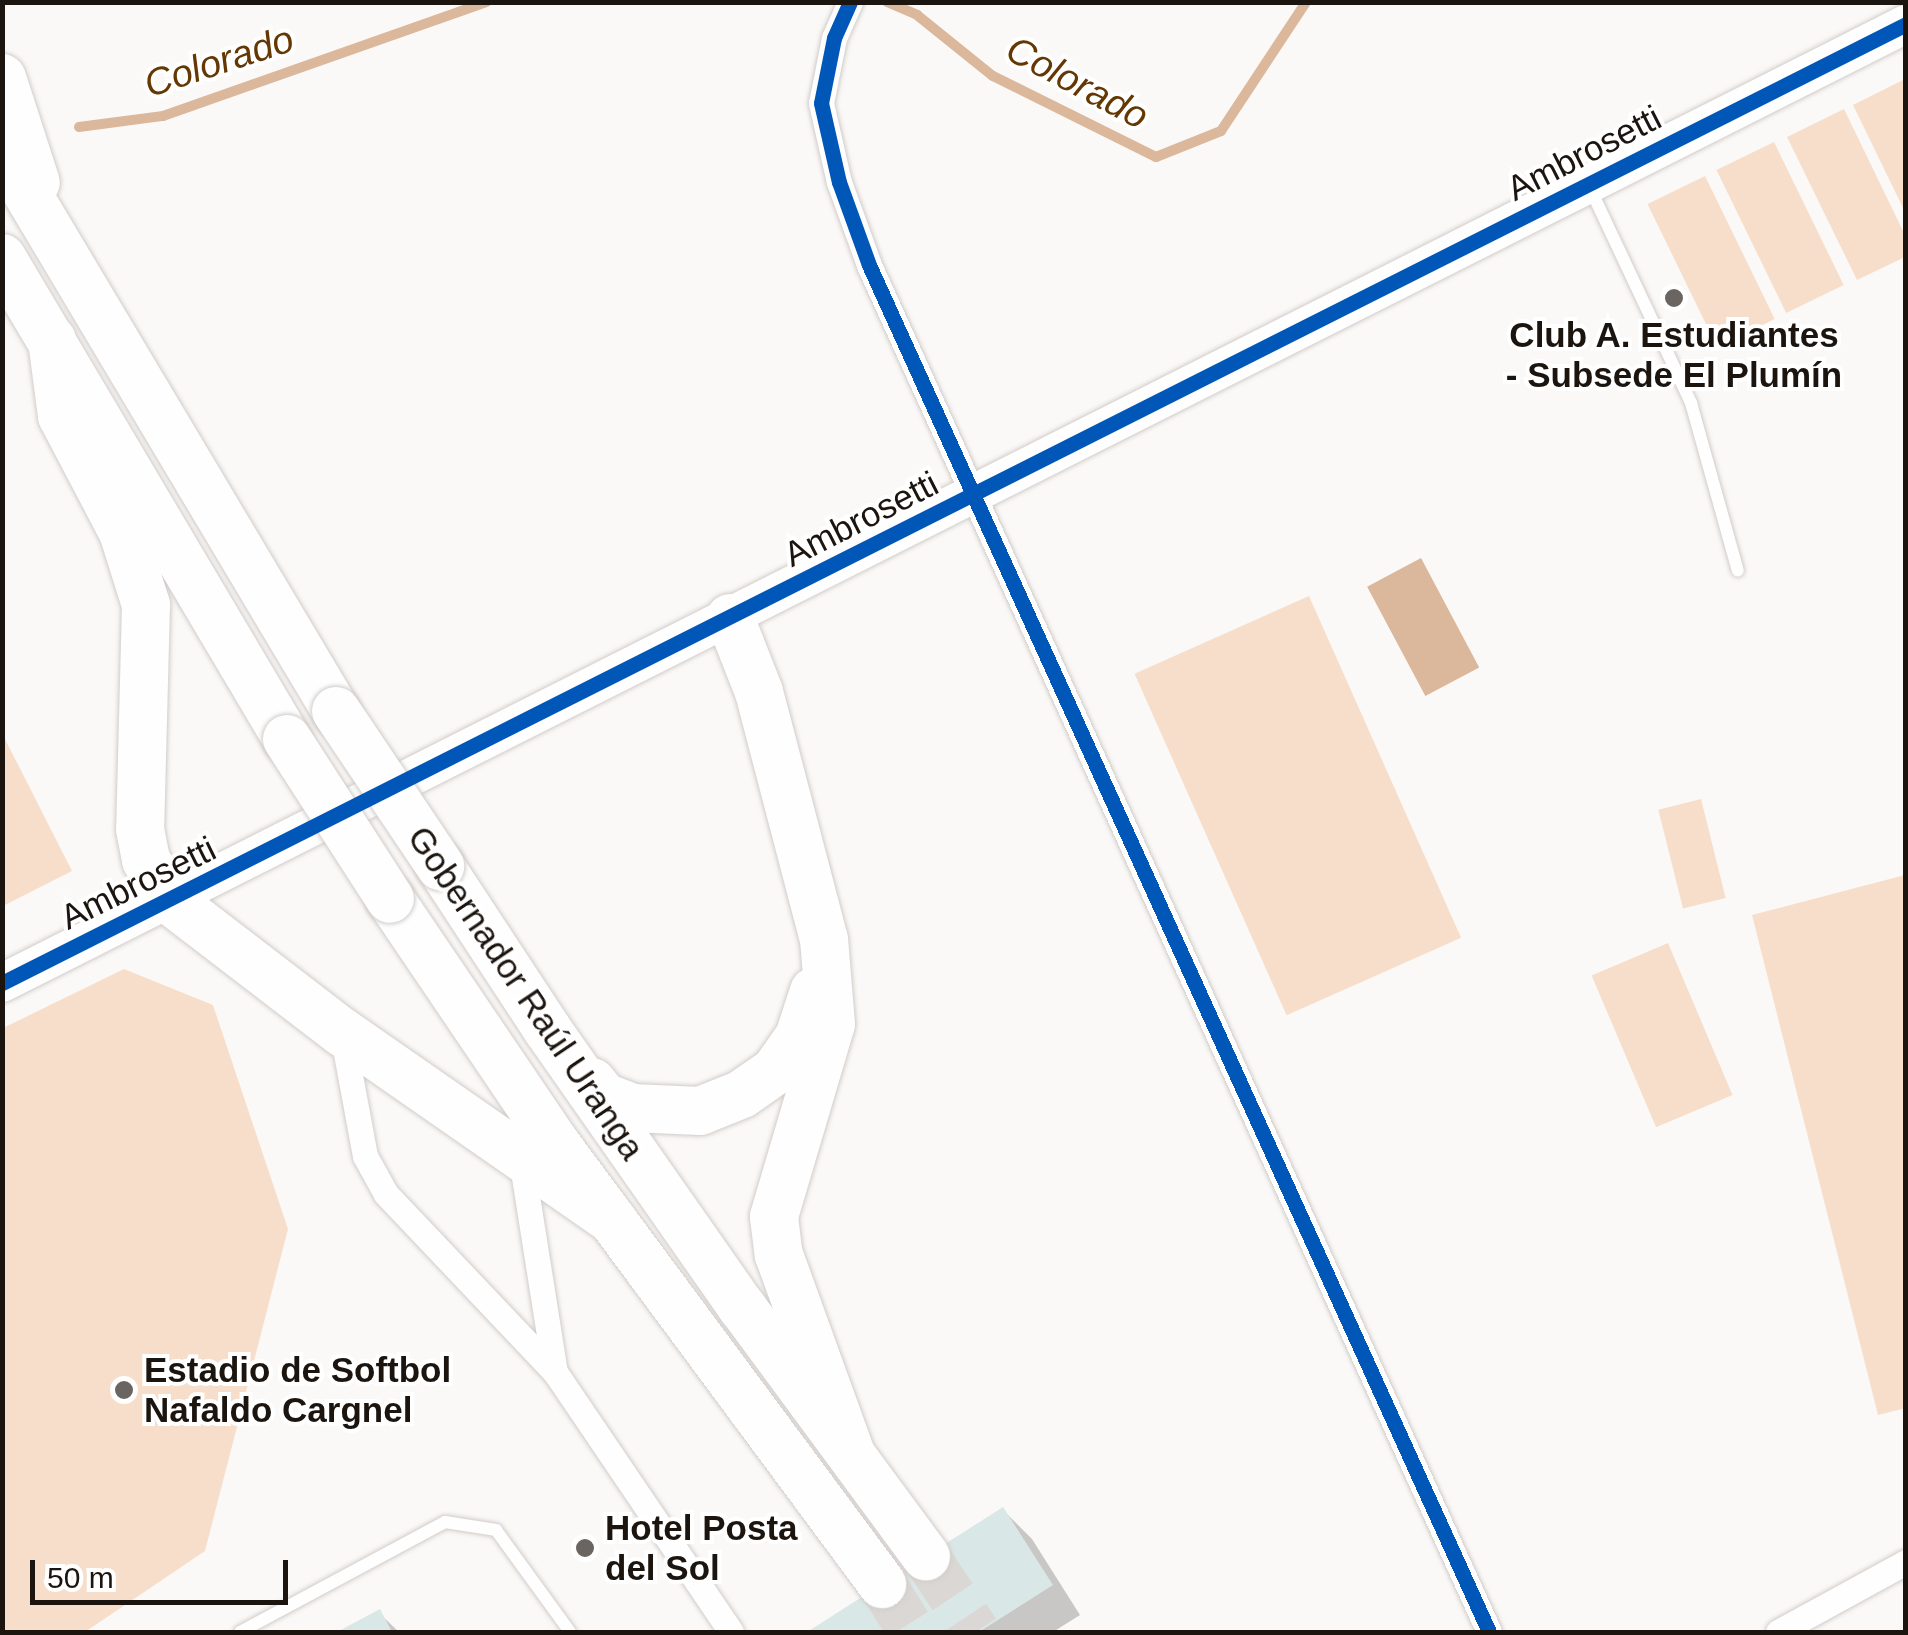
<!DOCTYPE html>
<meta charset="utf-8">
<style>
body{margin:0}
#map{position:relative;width:1908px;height:1635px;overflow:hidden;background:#fbf9f7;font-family:Helvetica,sans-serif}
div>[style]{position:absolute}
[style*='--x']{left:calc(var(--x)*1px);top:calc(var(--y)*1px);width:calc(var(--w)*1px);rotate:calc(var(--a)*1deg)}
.green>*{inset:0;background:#f7deca;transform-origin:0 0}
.water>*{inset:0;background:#dbb89b;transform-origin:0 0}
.shadow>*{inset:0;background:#0003}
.stream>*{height:10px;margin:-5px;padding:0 5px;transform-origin:5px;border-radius:5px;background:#dbb89b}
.building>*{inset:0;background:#d9e8e6}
.highway-tunnel>*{height:48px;margin-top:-24px;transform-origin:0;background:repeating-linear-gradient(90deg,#dad7d4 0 48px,transparent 0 72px)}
.roads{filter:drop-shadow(0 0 2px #d1ccc9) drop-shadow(0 0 2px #d1ccc9)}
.lane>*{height:12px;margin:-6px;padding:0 6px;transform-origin:6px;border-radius:6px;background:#fefefe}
.street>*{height:25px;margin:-12.5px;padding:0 12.5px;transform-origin:12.5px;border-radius:12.5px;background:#fefefe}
.secondary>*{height:38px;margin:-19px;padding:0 19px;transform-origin:19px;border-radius:19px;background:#fefefe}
.highway>*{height:48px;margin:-24px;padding:0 24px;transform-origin:24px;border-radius:24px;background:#fefefe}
.bridges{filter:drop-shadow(0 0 2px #d1ccc9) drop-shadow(0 0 2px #d1ccc9)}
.highway-bridge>*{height:48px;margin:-24px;padding:0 24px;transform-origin:24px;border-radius:24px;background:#fefefe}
.cycleway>*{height:15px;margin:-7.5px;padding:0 7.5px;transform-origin:7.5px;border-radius:7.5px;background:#0057b8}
.dots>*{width:28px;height:28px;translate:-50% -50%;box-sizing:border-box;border:5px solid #fff;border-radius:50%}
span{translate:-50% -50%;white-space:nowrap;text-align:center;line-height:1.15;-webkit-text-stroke:8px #fff;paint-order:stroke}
.street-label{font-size:35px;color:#1c150f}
.poi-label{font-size:35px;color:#1c150f;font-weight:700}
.left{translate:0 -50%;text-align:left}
.water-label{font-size:38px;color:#653703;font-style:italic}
.frame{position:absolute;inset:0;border:5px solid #1c150f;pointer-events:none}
.scale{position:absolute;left:30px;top:1560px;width:258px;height:45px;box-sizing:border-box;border:5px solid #1c150f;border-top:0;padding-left:12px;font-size:30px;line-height:35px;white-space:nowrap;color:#1c150f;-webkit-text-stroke:8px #fff;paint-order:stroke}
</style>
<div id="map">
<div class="green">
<i style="clip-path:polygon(1905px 79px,1905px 212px,1853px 105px)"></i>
<i style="clip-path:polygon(1844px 109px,1905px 235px,1905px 257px,1857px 280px,1787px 137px)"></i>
<i style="left:1774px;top:142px;width:159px;height:64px;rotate:64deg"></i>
<i style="left:1705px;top:176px;width:159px;height:64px;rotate:64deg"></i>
<i style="left:1309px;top:596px;width:374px;height:191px;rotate:66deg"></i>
<i style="clip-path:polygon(3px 735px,72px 871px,3px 906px,2px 905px)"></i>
<i style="left:1701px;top:799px;width:102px;height:44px;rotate:76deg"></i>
<i style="clip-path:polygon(1905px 875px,1906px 1408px,1878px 1415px,1752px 915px)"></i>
<i style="left:1668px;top:943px;width:165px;height:83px;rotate:67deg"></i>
<i style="clip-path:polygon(124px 969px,213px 1005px,288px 1229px,205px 1551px,85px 1632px,3px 1632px,3px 1028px)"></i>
</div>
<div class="water">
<i style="left:1421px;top:558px;width:124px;height:61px;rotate:62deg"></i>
</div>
<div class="shadow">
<i style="clip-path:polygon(1003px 1510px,1032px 1539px,1080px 1615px,1053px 1632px,811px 1632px)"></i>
<i style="clip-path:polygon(379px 1613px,399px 1632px,343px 1632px)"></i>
</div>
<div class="stream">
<i style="--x:887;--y:2;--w:33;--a:23"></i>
<i style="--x:917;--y:15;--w:97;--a:38.8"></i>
<i style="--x:993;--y:76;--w:182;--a:26.4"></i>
<i style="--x:1156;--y:157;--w:70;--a:-21.8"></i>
<i style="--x:1221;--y:131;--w:154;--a:-56.6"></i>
<i style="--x:79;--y:127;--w:85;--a:-7.5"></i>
<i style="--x:163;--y:116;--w:343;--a:-19.4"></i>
</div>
<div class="building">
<i style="clip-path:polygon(1003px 1507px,1053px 1585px,979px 1632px,807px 1632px)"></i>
<i style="clip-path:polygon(380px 1609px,392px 1632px,337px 1632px)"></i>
</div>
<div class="highway-tunnel">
<i style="--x:926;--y:1557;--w:90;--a:56.3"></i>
<i style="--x:882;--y:1584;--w:57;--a:58"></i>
</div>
<div class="roads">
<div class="lane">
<i style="--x:1589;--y:186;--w:240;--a:64.8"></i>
<i style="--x:1691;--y:403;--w:174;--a:74.4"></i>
<i style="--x:240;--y:1632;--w:233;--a:-28.2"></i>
<i style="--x:445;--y:1522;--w:52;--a:8.9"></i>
<i style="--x:496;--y:1530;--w:126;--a:54"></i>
</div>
<div class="street">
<i style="--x:850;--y:2;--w:39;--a:114"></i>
<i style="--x:834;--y:38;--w:66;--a:101.3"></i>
<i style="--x:821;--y:103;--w:81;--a:77.2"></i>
<i style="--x:839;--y:182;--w:88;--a:70.1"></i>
<i style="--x:869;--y:265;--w:1501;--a:65.6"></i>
<i style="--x:342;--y:1032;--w:126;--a:79.5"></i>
<i style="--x:365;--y:1156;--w:43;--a:61.1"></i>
<i style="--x:386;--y:1194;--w:245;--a:46.5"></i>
<i style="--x:555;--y:1372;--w:314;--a:55.9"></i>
<i style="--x:521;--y:1158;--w:217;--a:81"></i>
<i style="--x:1778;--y:1632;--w:146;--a:-28.7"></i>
</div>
<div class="secondary">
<i style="--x:2;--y:983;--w:2132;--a:-26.73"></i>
</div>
<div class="highway">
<i style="--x:2;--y:78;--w:110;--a:72.1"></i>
<i style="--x:2;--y:151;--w:652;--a:59.19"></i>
<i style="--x:2;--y:258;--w:559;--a:59.35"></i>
<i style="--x:52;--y:340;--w:77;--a:82.5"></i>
<i style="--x:62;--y:416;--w:131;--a:62.3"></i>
<i style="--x:123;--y:532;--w:77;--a:72.5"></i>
<i style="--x:146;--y:605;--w:224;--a:91.5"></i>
<i style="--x:140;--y:829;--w:32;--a:79"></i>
<i style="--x:146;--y:860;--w:48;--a:58.6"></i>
<i style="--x:171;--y:901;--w:215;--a:37.5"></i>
<i style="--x:342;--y:1032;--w:329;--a:34.8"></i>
<i style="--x:730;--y:618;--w:79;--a:68.6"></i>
<i style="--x:759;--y:692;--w:255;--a:75.3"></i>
<i style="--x:824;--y:939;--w:85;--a:85.3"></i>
<i style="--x:831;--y:1024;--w:201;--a:106.5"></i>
<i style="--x:774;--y:1217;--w:38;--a:83"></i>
<i style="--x:779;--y:1255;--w:208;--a:70.1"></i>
<i style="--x:440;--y:866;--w:195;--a:56.7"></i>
<i style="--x:547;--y:1029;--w:340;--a:55"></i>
<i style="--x:742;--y:1307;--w:310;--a:53.6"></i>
<i style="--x:390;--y:899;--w:296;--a:55.9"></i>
<i style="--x:556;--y:1144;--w:548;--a:53.46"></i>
<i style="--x:592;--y:1082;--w:19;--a:51"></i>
<i style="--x:604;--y:1097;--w:30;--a:21"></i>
<i style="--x:632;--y:1108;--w:68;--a:2.5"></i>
<i style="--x:700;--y:1111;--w:45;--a:-22"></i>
<i style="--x:742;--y:1094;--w:40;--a:-34.9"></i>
<i style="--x:775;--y:1071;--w:42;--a:-54.8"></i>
<i style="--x:799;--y:1037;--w:48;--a:-71.9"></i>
</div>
</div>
<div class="bridges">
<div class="highway-bridge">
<i style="--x:336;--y:711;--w:187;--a:56.1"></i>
<i style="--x:287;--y:739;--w:190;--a:57.2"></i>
</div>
</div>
<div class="cycleway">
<i style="--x:850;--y:2;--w:39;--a:114"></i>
<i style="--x:834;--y:38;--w:66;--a:101.3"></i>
<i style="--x:821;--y:103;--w:81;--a:77.2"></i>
<i style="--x:839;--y:182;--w:88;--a:70.1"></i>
<i style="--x:869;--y:265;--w:1501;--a:65.6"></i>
<i style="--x:2;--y:983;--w:2132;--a:-26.73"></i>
</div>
<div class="dots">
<i style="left:1674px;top:298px;background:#6a6560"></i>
<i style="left:124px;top:1390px;background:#6a6560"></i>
<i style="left:585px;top:1548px;background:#6a6560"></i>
</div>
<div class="street-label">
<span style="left:1584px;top:153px;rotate:-27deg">Ambrosetti</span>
<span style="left:861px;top:519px;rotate:-27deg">Ambrosetti</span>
<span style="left:138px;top:883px;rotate:-26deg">Ambrosetti</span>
<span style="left:526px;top:993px;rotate:56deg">Gobernador Raúl Uranga</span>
</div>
<div class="poi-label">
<span style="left:1674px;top:355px">Club A. Estudiantes<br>- Subsede El Plumín</span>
<span class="left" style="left:144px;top:1390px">Estadio de Softbol<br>Nafaldo Cargnel</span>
<span class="left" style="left:605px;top:1548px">Hotel Posta<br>del Sol</span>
</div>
<div class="water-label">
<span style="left:219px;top:62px;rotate:-18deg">Colorado</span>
<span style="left:1077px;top:83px;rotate:28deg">Colorado</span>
</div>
<div class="frame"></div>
<div class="scale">50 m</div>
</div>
